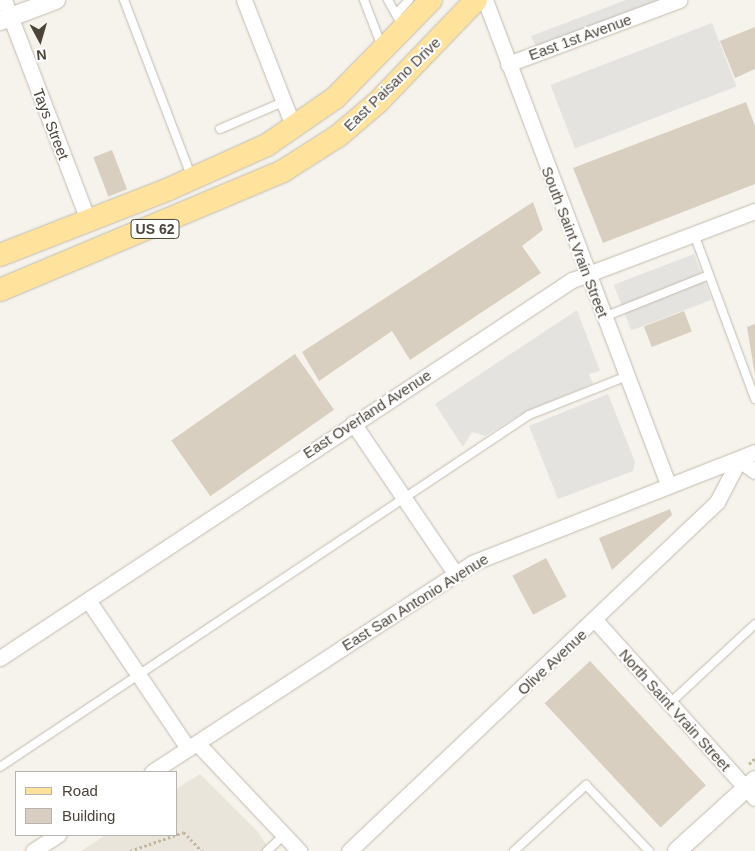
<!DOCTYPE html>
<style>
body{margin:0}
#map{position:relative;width:755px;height:851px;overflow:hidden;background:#f6f3ec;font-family:Arial,sans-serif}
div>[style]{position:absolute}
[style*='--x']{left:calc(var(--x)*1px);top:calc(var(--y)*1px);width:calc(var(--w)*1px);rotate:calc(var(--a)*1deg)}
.residential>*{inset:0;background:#eae5da}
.parking>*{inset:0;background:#e5e3e0;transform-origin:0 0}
.building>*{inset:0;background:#d8cfc1;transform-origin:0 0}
.path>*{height:2.5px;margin-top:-1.25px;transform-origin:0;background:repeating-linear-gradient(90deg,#c4b79f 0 2.5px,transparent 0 5px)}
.roads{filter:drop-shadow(0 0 1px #c2bbae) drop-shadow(0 0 1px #c2bbae)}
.service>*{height:8px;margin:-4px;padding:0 4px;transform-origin:4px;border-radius:4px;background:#fff}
.minor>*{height:15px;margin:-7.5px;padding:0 7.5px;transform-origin:7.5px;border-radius:7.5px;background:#fff}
.tertiary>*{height:18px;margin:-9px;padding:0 9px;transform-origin:9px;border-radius:9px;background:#fff}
.primary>*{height:22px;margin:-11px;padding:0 11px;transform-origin:11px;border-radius:11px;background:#ffe39c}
span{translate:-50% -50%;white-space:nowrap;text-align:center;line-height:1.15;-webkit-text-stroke:4px #fff;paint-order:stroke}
.shield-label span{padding:1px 4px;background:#fff;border:1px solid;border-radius:4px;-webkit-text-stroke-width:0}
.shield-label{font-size:14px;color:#4b4439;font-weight:700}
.street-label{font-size:15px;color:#4b4439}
.legend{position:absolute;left:15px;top:771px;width:162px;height:65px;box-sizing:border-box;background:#fff;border:1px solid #b7b4b0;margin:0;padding:6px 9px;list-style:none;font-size:15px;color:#4b4439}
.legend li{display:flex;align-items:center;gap:10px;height:25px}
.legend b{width:25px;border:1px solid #b7b4b0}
.north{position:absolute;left:15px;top:15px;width:50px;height:50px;-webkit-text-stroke:4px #fff;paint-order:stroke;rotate:174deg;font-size:14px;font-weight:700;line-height:20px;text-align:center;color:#4b4439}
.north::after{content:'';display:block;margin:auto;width:18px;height:22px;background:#4b4439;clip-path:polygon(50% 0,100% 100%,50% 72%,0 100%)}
</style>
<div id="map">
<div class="residential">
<i style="clip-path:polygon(200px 774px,259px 833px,270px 851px,81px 851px,106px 835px,176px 835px,176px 789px)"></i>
</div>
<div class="parking">
<i style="clip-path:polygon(626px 0,658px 0,536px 47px,531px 36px)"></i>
<i style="left:712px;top:23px;width:68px;height:173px;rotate:69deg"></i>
<i style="left:694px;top:254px;width:49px;height:86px;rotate:69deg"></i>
<i style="clip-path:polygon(577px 310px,600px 371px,589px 374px,593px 384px,526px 411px,485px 436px,472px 432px,463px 447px,435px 404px)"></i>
<i style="clip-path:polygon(608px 394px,635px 462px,633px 471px,558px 499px,529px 426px)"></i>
</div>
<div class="building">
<i style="clip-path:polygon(755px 27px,755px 69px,735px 78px,720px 41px)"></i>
<i style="clip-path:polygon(746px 102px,755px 126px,755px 184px,603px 243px,573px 168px)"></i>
<i style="left:112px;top:150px;width:42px;height:20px;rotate:69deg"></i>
<i style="clip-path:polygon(533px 202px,543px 230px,522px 246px,541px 273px,410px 360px,392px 331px,319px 381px,302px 352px)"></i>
<i style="left:684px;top:311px;width:22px;height:43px;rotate:69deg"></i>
<i style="clip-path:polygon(755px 324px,755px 375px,747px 327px)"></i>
<i style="left:295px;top:354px;width:68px;height:151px;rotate:55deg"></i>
<i style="clip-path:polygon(670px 509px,672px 515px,612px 570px,599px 538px)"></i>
<i style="left:546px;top:558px;width:44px;height:38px;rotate:62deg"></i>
<i style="left:590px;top:661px;width:170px;height:62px;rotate:47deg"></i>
</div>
<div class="path">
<i style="--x:749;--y:764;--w:8;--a:-45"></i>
<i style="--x:130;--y:851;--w:57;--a:-19.4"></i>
<i style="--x:184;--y:832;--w:26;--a:47"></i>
</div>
<div class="roads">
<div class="service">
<i style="--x:124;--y:0;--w:191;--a:69.1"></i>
<i style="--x:364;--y:0;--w:50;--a:69"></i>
<i style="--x:388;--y:0;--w:29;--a:61"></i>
<i style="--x:396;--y:14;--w:19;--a:-47"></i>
<i style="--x:220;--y:129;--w:69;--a:-23.2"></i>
<i style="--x:694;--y:234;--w:176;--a:69.7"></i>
<i style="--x:604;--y:317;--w:113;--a:-21.8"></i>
<i style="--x:670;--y:703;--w:116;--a:-42.9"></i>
<i style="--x:0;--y:767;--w:635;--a:-33.64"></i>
<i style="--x:529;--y:415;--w:105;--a:-21.7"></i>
<i style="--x:267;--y:851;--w:22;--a:-43"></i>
<i style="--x:514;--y:851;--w:98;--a:-42.5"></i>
<i style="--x:586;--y:785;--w:91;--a:46.3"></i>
</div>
<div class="minor">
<i style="--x:4;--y:0;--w:235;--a:69.1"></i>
<i style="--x:244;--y:0;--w:137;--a:68.7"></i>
<i style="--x:485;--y:0;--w:517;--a:69.29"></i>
<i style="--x:508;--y:64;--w:183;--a:-20.5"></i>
<i style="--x:353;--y:423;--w:181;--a:55.8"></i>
<i style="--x:739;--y:460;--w:19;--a:35"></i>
<i style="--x:88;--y:600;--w:179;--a:56"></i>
<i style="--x:596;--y:621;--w:238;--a:48.1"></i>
<i style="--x:0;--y:658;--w:686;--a:-33.46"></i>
<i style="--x:572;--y:280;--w:196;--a:-20.7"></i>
<i style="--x:197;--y:743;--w:149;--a:46.6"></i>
<i style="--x:152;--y:772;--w:382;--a:-33.1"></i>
<i style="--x:472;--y:563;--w:304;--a:-21.4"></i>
<i style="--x:33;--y:851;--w:30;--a:-33"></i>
<i style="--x:349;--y:851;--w:507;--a:-43.48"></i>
<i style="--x:717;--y:502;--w:47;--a:-62.4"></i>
</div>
<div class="tertiary">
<i style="--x:0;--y:21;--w:60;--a:-20.6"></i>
<i style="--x:677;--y:851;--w:105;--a:-42.3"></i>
</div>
<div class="primary">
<i style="--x:0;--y:255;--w:181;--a:-21.3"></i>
<i style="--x:169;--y:189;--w:107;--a:-24.2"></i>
<i style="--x:267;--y:145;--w:83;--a:-34.7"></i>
<i style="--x:335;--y:98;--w:137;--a:-45.6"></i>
<i style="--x:0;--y:290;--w:307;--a:-22.8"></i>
<i style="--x:283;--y:171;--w:65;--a:-32.5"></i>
<i style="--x:338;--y:136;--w:52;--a:-40.4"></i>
<i style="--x:378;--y:102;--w:141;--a:-46.1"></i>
</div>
</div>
<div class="shield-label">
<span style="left:155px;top:229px">US 62</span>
</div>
<div class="street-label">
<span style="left:580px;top:37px;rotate:-20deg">East 1st Avenue</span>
<span style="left:392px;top:84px;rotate:-44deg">East Paisano Drive</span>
<span style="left:51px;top:124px;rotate:69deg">Tays Street</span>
<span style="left:575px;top:242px;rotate:69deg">South Saint Vrain Street</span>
<span style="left:367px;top:414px;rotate:-33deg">East Overland Avenue</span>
<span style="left:415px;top:602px;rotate:-32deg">East San Antonio Avenue</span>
<span style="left:552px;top:662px;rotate:-43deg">Olive Avenue</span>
<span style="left:675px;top:710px;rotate:48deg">North Saint Vrain Street</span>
</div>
<ul class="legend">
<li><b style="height:6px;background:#ffe39c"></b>Road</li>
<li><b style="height:14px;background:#d8cfc1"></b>Building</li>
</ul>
<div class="north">N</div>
</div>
